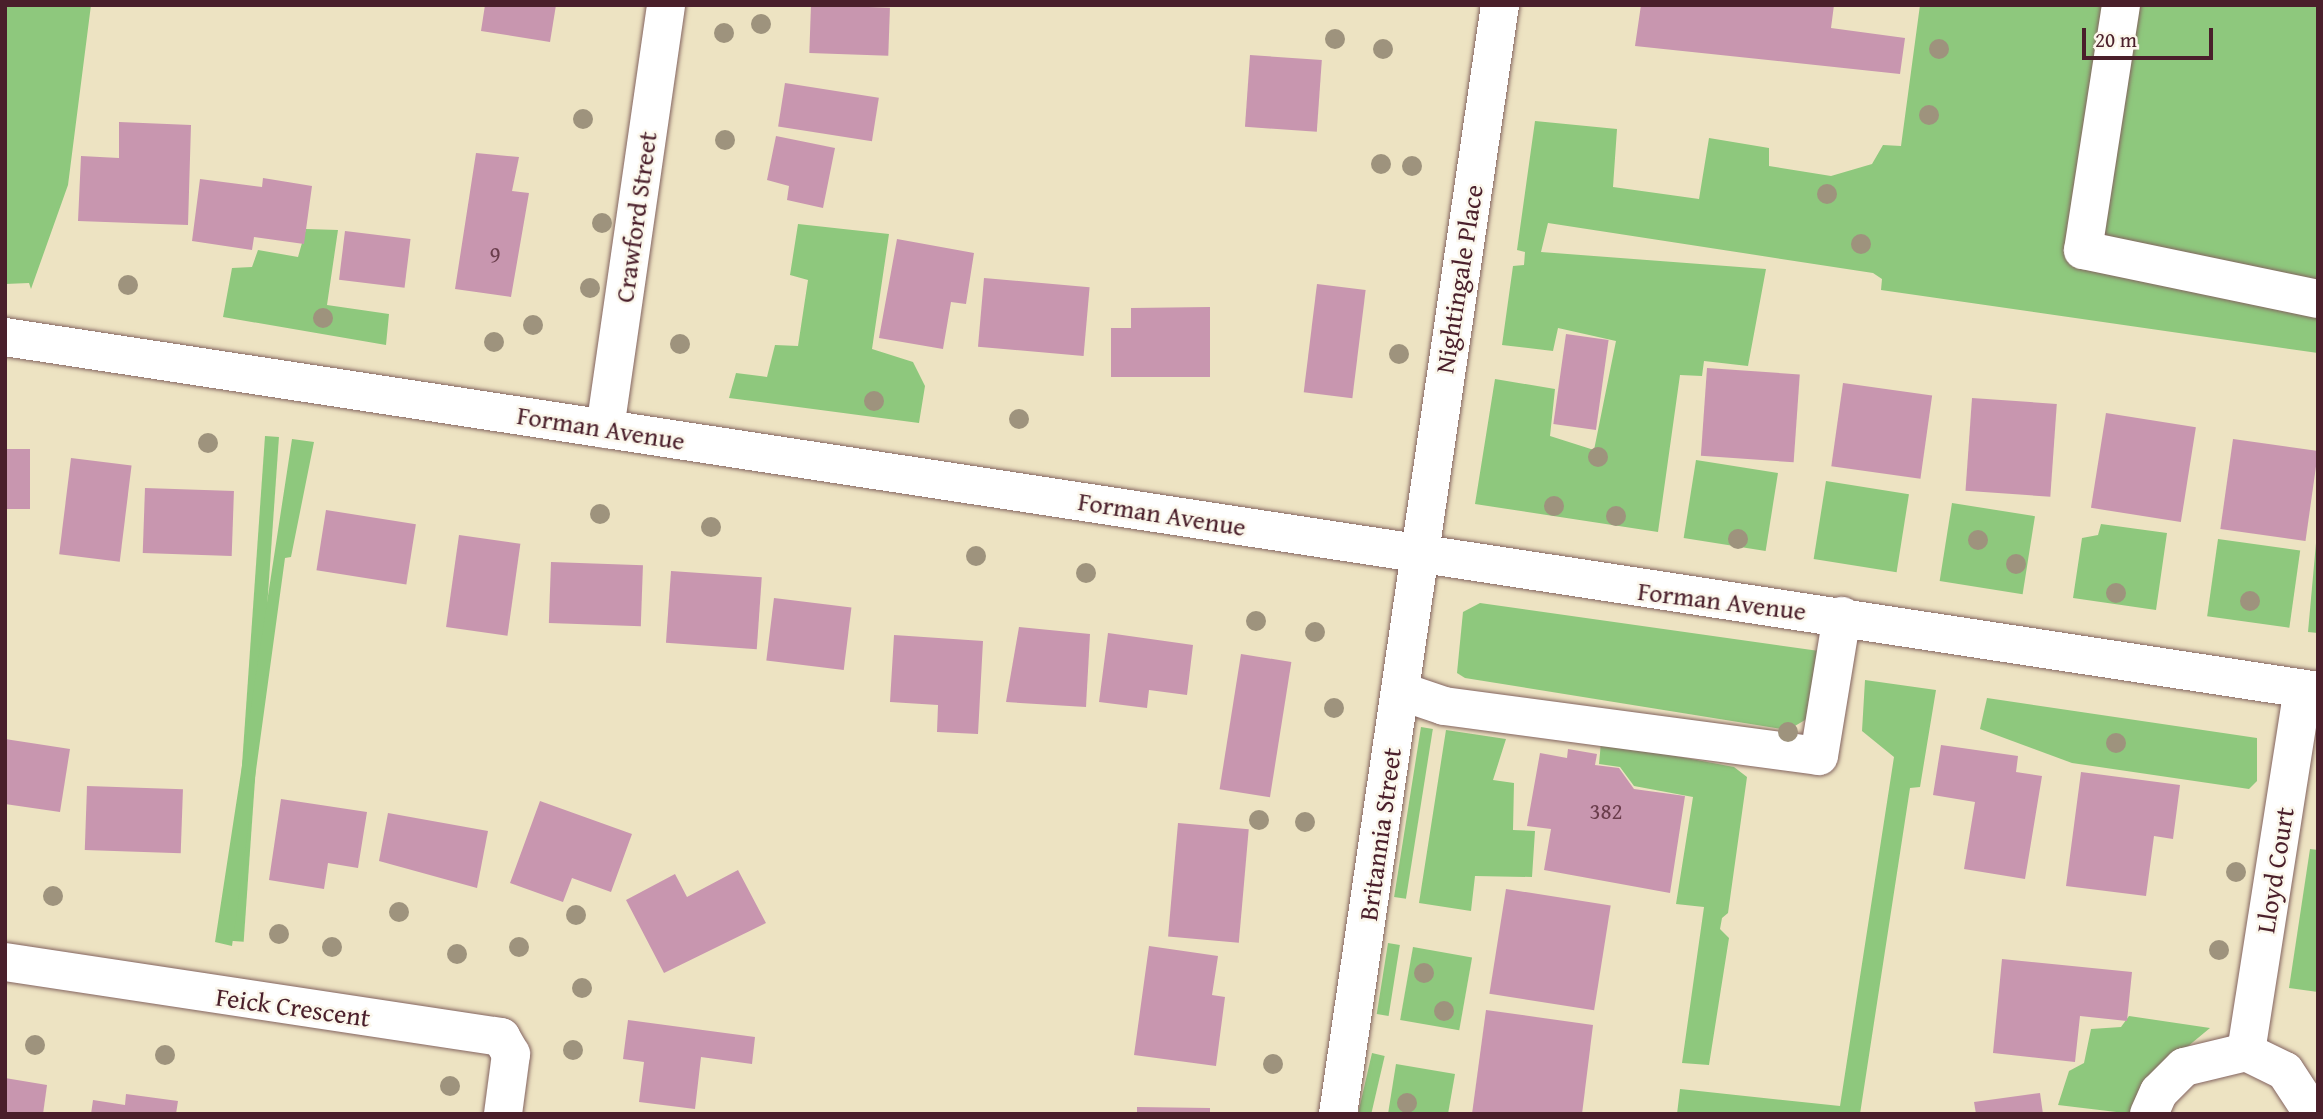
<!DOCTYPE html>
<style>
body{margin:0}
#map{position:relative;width:2323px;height:1119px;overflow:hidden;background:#ede3c2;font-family:"Gentium Book Plus",serif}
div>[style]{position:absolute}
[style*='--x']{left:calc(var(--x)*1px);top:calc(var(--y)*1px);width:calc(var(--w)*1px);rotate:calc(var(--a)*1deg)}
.green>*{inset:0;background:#8ec87d;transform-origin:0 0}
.building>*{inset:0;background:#c896af;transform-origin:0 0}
.roads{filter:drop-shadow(0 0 2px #836460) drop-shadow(0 0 2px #836460)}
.minor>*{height:38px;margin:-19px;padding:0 19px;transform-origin:19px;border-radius:19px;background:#fff}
.trees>*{width:20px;height:20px;margin:-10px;border-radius:50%;background:#9e937d}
span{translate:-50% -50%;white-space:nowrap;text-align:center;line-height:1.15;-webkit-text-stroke:5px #fbf7ec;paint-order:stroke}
.number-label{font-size:23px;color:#6a3d4c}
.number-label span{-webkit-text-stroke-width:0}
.street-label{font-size:26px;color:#4a1f2b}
.frame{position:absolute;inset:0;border:7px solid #4a1f2b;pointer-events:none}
.scale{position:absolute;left:2082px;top:28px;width:131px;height:32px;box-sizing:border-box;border:4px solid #4a1f2b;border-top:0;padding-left:9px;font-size:21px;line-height:24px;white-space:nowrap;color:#4a1f2b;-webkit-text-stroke:5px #fbf7ec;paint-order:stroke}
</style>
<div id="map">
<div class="green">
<i style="clip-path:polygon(5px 5px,91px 5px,68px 185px,31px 289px,29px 283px,5px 284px)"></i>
<i style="clip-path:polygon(1920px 5px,2318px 5px,2318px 353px,1881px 290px,1882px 279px,1873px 273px,1548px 223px,1541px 252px,1766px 269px,1748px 366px,1704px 361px,1702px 376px,1680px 375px,1658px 532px,1475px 504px,1495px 379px,1555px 389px,1550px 436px,1594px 450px,1616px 341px,1558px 328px,1553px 351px,1502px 345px,1513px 266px,1524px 265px,1525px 252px,1517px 250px,1535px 121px,1617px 129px,1613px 187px,1699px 199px,1709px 138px,1769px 148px,1769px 166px,1831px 176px,1872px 164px,1883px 145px,1901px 146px)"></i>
<i style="clip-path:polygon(798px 224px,889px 234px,872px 349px,913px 362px,925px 386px,919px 423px,729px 398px,736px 373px,767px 377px,775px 345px,798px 346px,808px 280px,790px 275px)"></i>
<i style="clip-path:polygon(306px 229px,338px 230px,327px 305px,389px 314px,386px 345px,223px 317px,232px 268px,252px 267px,258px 250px,298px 257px)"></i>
<i style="left:265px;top:436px;width:14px;height:506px;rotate:4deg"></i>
<i style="clip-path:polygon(292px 439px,314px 442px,291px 557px,285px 558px,232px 946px,215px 942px)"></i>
<i style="left:1696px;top:460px;width:83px;height:79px;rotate:9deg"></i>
<i style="left:1826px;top:481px;width:84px;height:79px;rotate:9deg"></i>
<i style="left:1952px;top:503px;width:84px;height:79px;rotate:9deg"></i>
<i style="clip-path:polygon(2318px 521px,2318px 633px,2308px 632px)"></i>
<i style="clip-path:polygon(2101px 524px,2167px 533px,2156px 610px,2073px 598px,2082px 538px,2098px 535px)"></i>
<i style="left:2218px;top:539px;width:83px;height:78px;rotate:8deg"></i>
<i style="clip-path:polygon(1480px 603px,1819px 651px,1817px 713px,1788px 730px,1465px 678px,1457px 673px,1463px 612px)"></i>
<i style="clip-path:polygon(1865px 680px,1936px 690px,1920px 787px,1910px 788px,1860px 1114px,1677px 1114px,1680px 1089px,1840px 1106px,1894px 757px,1862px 731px)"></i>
<i style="clip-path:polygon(1987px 698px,2257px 738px,2257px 781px,2249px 789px,2072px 763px,1980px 729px)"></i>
<i style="left:1421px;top:727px;width:12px;height:172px;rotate:9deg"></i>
<i style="clip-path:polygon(1446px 730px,1506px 739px,1493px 780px,1514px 783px,1513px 830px,1535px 831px,1532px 877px,1475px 876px,1471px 911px,1419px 903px)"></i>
<i style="clip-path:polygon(1601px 742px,1734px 767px,1747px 777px,1728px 913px,1722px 918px,1720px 929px,1729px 938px,1709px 1065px,1682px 1063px,1704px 907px,1676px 904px,1693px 797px,1634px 786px,1620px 767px,1599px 764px)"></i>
<i style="clip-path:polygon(2310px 849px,2318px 850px,2318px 992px,2289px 988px)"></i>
<i style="left:1388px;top:943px;width:12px;height:72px;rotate:9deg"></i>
<i style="left:1413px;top:947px;width:60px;height:74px;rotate:10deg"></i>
<i style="clip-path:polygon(2129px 1016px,2210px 1028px,2181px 1052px,2133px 1114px,2058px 1105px,2069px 1071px,2084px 1063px,2091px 1029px,2121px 1027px)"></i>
<i style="left:1372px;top:1053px;width:13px;height:62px;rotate:13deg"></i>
<i style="clip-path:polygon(1396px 1064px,1455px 1074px,1448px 1114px,1388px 1114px)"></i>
</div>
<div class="building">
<i style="clip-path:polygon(485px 5px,556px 5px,550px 42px,481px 31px)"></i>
<i style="left:811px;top:5px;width:79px;height:48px;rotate:2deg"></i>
<i style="clip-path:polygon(1641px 5px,1834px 5px,1831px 28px,1905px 38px,1900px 74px,1635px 46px)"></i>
<i style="left:1250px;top:55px;width:72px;height:72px;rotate:4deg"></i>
<i style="left:785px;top:83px;width:95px;height:44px;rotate:9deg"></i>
<i style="clip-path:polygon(119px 122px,191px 125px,188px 225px,78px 221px,81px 156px,119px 158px)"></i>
<i style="clip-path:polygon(776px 136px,835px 148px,823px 208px,787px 200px,789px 186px,767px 180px)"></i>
<i style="clip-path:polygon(476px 153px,519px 157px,512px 191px,529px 193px,511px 297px,455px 289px)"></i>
<i style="clip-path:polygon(263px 178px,312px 186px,304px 244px,254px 237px,252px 250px,192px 241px,200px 179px,262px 187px)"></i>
<i style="left:345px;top:231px;width:66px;height:49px;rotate:7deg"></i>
<i style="clip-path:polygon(897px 239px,974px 253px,966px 304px,951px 302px,943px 349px,879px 338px)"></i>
<i style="left:984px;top:278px;width:106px;height:69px;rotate:5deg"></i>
<i style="left:1317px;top:284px;width:49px;height:109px;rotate:7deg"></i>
<i style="clip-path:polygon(1210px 307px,1210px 377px,1111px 377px,1111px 328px,1131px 328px,1131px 308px)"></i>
<i style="left:1566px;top:334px;width:43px;height:91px;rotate:8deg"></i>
<i style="left:1707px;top:368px;width:93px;height:88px;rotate:4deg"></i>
<i style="left:1843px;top:383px;width:90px;height:84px;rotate:8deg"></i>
<i style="left:1972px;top:398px;width:85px;height:93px;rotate:4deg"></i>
<i style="left:2106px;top:413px;width:91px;height:96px;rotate:9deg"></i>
<i style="left:2233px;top:439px;width:86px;height:91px;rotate:8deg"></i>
<i style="left:5px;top:449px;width:25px;height:60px"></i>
<i style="left:71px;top:458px;width:61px;height:97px;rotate:7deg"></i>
<i style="left:145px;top:488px;width:89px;height:65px;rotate:2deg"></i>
<i style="left:326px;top:510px;width:91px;height:61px;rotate:9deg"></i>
<i style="left:459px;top:535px;width:62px;height:93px;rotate:8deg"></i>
<i style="left:551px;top:562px;width:92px;height:61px;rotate:2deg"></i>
<i style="left:671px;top:571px;width:91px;height:72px;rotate:4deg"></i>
<i style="left:774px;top:598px;width:78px;height:63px;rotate:7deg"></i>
<i style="clip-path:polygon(1019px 627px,1090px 634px,1086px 707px,1006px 702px)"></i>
<i style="clip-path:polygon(1108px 633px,1193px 645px,1187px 695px,1149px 690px,1147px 708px,1099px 702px)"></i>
<i style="clip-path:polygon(894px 635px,983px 641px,978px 734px,937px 732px,938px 705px,890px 702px)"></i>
<i style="left:1241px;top:654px;width:51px;height:137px;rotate:9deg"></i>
<i style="clip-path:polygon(5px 739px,70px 749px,60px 812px,5px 804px)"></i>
<i style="clip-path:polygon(1941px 745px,2018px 756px,2016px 772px,2042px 776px,2025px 879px,1964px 869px,1975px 802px,1933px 795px)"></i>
<i style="clip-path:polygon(1568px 749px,1597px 754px,1595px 765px,1619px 768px,1634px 789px,1685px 796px,1670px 893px,1544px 870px,1551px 829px,1527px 826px,1540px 753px,1567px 758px)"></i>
<i style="clip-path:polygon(2081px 772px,2180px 785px,2173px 839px,2154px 836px,2146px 896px,2066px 886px)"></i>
<i style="left:87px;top:786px;width:96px;height:64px;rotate:2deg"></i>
<i style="clip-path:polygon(281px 799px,367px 812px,358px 868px,328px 863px,324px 889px,269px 880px)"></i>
<i style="clip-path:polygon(540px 801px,632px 834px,611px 892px,572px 878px,563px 902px,510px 883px)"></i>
<i style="clip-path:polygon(388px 813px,488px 831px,477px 888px,379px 861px)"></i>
<i style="left:1178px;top:823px;width:71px;height:114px;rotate:5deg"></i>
<i style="clip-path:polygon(738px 870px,766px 923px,664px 973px,626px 900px,675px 874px,687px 897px)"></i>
<i style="left:1506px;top:889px;width:106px;height:106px;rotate:9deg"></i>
<i style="clip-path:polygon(1149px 946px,1218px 956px,1212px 995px,1225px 997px,1216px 1066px,1134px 1055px)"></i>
<i style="clip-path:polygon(2002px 959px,2132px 972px,2127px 1021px,2080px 1016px,2075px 1062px,1993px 1053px)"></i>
<i style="clip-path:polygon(1486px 1010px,1593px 1025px,1582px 1114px,1472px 1114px)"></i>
<i style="clip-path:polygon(628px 1020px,755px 1037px,752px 1064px,701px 1057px,695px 1109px,639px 1102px,644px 1062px,623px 1059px)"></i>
<i style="clip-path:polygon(5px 1078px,47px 1085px,43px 1114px,5px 1114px)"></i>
<i style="clip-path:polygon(2040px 1093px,2043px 1114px,1976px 1114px,1974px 1102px)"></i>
<i style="clip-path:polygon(126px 1094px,178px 1101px,176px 1114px,91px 1114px,93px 1100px,125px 1105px)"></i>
<i style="clip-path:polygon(1137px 1107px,1210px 1108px,1210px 1114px,1137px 1114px)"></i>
</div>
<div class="roads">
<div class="minor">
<i style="--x:2121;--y:5;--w:248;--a:98.8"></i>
<i style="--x:2083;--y:250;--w:240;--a:11.8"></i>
<i style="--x:5;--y:337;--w:2340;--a:8.7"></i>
<i style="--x:605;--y:429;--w:428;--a:-81.8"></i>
<i style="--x:1400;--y:691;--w:46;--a:18.8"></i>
<i style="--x:1444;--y:706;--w:378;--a:7.6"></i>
<i style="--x:1819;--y:756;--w:142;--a:-80.7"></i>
<i style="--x:5;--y:962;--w:502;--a:8.6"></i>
<i style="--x:501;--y:1037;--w:20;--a:60"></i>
<i style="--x:511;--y:1054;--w:61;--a:97.6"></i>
<i style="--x:2246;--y:1052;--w:367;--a:-81.1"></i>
<i style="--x:1338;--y:1114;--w:1121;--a:-81.69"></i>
<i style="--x:2149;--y:1114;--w:24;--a:-66"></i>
<i style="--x:2159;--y:1092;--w:35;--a:-45"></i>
<i style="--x:2184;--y:1067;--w:64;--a:-13.6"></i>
<i style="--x:2246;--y:1052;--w:43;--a:26"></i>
<i style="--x:2285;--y:1071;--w:51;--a:56.9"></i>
</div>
</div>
<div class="trees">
<i style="left:761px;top:24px"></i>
<i style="left:724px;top:33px"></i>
<i style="left:1335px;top:39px"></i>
<i style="left:1383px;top:49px"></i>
<i style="left:1939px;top:49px"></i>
<i style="left:1929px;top:115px"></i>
<i style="left:583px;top:119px"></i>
<i style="left:725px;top:140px"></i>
<i style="left:1381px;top:164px"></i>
<i style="left:1412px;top:166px"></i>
<i style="left:1827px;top:194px"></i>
<i style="left:602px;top:223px"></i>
<i style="left:1861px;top:244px"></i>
<i style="left:128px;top:285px"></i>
<i style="left:590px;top:288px"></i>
<i style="left:323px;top:318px"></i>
<i style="left:533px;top:325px"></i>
<i style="left:494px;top:342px"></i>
<i style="left:680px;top:344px"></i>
<i style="left:1399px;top:354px"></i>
<i style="left:874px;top:401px"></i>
<i style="left:1019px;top:419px"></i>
<i style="left:208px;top:443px"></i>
<i style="left:1598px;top:457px"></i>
<i style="left:1554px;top:506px"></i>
<i style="left:600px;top:514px"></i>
<i style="left:1616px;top:516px"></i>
<i style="left:711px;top:527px"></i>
<i style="left:1738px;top:539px"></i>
<i style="left:1978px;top:540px"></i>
<i style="left:976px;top:556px"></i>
<i style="left:2016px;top:564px"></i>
<i style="left:1086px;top:573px"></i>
<i style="left:2116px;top:593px"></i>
<i style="left:2250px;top:601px"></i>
<i style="left:1256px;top:621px"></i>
<i style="left:1315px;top:632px"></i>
<i style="left:1334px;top:708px"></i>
<i style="left:1788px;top:732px"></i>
<i style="left:2116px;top:743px"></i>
<i style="left:1259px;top:820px"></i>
<i style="left:1305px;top:822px"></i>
<i style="left:2236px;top:872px"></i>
<i style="left:53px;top:896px"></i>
<i style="left:399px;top:912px"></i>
<i style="left:576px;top:915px"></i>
<i style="left:279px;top:934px"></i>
<i style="left:332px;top:947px"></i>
<i style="left:519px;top:947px"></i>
<i style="left:2219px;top:950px"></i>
<i style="left:457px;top:954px"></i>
<i style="left:1424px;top:973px"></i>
<i style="left:582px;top:988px"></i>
<i style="left:1444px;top:1011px"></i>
<i style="left:35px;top:1045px"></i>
<i style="left:573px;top:1050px"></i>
<i style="left:165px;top:1055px"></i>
<i style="left:1273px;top:1064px"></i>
<i style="left:450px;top:1086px"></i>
<i style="left:1407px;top:1103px"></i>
</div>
<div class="number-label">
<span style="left:495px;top:254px">9</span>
<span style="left:1606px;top:811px">382</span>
</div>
<div class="street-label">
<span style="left:636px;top:217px;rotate:-82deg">Crawford Street</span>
<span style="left:1459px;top:279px;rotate:-81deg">Nightingale Place</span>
<span style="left:601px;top:428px;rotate:9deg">Forman Avenue</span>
<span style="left:1162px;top:514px;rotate:9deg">Forman Avenue</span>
<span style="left:1722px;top:601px;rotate:7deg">Forman Avenue</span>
<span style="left:1380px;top:834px;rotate:-82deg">Britannia Street</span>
<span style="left:2275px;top:870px;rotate:-81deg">Lloyd Court</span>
<span style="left:293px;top:1007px;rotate:8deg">Feick Crescent</span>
</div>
<div class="frame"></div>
<div class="scale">20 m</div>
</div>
